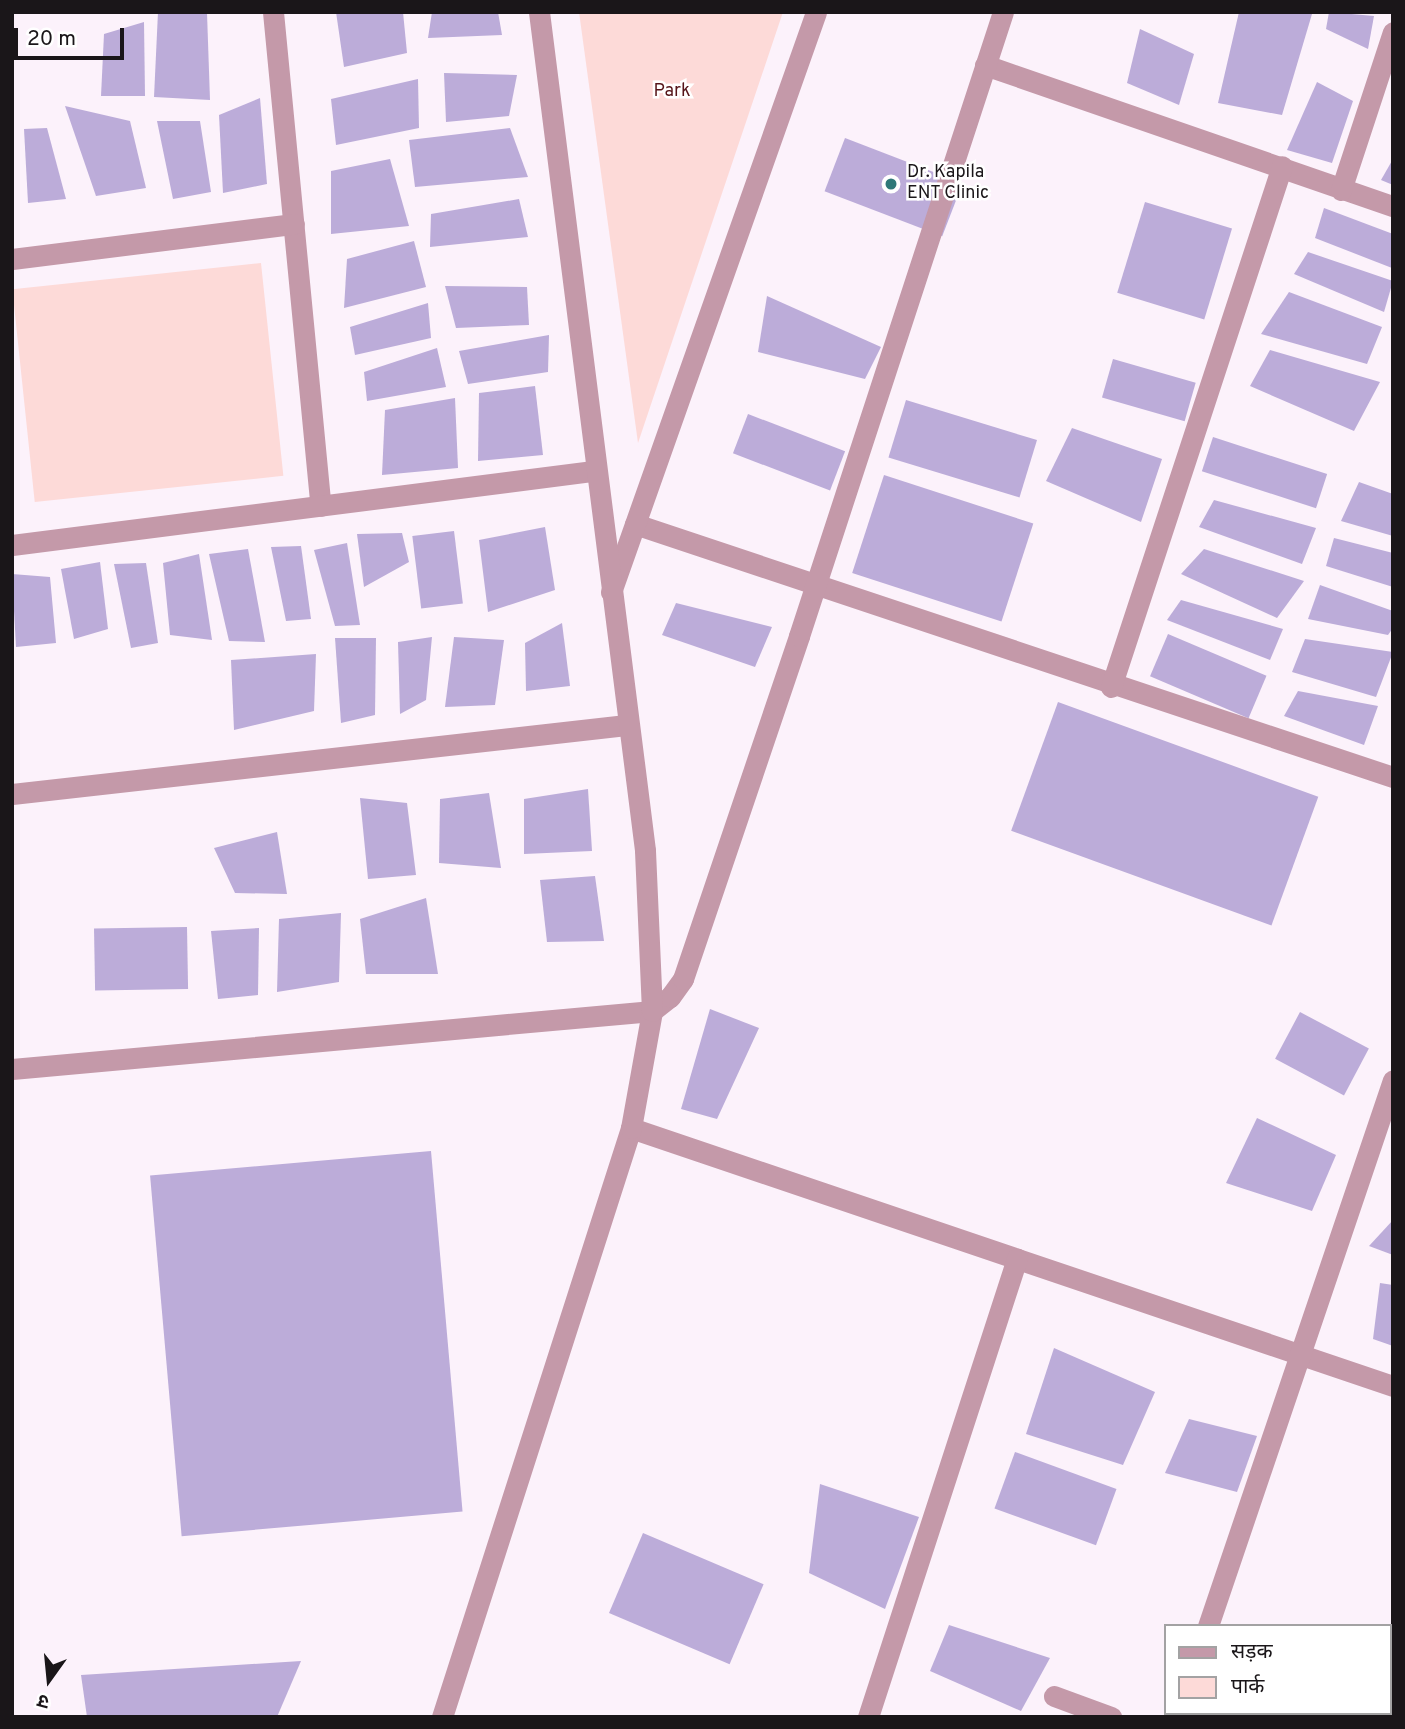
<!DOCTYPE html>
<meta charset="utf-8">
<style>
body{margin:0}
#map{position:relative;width:1405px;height:1729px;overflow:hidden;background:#fcf2fb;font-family:Overpass,"Noto Sans Devanagari",sans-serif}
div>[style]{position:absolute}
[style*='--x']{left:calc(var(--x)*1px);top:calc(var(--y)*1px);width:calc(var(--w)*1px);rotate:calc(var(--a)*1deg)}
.green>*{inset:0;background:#fddad8;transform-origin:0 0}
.building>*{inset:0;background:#bcacd9;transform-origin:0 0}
.minor>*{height:21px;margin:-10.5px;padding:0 10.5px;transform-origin:10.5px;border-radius:10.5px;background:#c499a9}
.dots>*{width:19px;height:19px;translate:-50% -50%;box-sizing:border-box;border:4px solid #fff;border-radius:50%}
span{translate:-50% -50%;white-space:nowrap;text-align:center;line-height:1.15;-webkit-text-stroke:5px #fff;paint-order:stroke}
.park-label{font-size:18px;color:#551419}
.poi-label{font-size:18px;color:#1a1619}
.left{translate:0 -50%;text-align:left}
.frame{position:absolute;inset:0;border:14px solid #1a1619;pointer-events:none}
.legend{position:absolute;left:1164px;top:1624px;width:228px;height:91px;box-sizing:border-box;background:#fff;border:2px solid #a3a2a3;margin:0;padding:9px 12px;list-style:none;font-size:21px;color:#1a1619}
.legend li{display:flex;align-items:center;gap:14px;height:35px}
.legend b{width:35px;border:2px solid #a3a2a3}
.north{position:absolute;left:14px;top:1645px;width:70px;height:70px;-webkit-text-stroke:5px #fff;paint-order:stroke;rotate:195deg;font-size:19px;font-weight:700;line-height:28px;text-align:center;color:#1a1619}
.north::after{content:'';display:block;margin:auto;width:24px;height:32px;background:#1a1619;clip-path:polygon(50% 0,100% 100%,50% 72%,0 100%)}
.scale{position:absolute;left:14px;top:28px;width:110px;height:32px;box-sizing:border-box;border:4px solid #1a1619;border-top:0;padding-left:9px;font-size:21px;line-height:24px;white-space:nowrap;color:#1a1619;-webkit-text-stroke:5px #fff;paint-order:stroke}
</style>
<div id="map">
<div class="green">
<i style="clip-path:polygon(579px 12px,783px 12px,638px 443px)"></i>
<i style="left:261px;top:263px;width:214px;height:250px;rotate:84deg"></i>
</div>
<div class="building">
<i style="clip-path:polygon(158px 12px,207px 13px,210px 100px,154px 97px)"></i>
<i style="clip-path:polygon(336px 12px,403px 12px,407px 53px,344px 67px)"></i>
<i style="clip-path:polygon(432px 12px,498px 12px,502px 35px,428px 38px)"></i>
<i style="clip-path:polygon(1239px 12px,1312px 14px,1282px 115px,1218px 103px)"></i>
<i style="clip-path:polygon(1329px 12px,1374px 16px,1368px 49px,1326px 29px)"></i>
<i style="clip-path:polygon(144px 22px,145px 96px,101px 96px,104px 34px)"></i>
<i style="clip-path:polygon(1140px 29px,1194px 54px,1179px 105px,1127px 83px)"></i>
<i style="clip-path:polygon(444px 73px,517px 75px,509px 116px,446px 122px)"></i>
<i style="clip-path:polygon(418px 79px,419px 128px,336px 145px,331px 99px)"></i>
<i style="clip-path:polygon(1317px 82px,1353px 101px,1332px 163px,1287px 150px)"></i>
<i style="clip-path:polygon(260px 98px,267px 184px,223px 193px,219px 115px)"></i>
<i style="clip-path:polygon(65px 106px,130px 121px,146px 188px,96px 196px)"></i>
<i style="clip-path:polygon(157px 121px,200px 121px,211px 192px,173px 199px)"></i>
<i style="clip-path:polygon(47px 128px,66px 199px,28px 203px,24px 129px)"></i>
<i style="clip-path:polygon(510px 128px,528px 177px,415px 187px,409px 140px)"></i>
<i style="left:845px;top:138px;width:126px;height:57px;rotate:21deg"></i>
<i style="clip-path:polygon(390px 159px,409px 226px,331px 234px,331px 171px)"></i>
<i style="clip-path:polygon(1393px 159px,1393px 185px,1381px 180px)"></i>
<i style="clip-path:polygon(519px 199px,528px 237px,430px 247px,431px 214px)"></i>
<i style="left:1145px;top:202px;width:91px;height:95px;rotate:17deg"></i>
<i style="clip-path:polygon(1324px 208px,1393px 234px,1392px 268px,1315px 238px)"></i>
<i style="clip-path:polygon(414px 241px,426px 287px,344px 308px,347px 259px)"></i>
<i style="clip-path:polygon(1308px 252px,1393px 281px,1384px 312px,1294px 274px)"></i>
<i style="clip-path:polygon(445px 286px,527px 287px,529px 325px,456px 328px)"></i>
<i style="clip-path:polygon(1289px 292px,1382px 327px,1367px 364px,1261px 334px)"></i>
<i style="clip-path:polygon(767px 296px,881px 347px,865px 379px,758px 352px)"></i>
<i style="clip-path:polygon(428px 303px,431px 338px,355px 355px,350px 327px)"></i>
<i style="clip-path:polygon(549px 335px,548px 372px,468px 384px,459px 351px)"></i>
<i style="clip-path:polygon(437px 348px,446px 387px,367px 401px,364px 372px)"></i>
<i style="clip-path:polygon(1270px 350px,1380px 382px,1354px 431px,1250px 386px)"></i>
<i style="left:1113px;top:359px;width:86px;height:40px;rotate:16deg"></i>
<i style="clip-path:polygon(535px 386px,543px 455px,478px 461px,479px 393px)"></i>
<i style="clip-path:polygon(455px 398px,458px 468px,382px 475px,385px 410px)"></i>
<i style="left:906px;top:400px;width:137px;height:60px;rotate:17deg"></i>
<i style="left:748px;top:414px;width:104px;height:42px;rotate:21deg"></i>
<i style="clip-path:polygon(1072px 428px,1162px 459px,1141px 522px,1046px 481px)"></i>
<i style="left:1213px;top:437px;width:120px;height:36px;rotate:18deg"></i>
<i style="left:884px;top:475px;width:157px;height:103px;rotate:18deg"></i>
<i style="clip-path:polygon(1359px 482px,1393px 494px,1393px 536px,1341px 521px)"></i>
<i style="clip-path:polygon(1214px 500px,1316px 528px,1302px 564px,1199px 527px)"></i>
<i style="clip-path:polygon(545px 527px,555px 590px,488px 612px,479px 540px)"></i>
<i style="left:454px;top:531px;width:73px;height:42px;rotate:83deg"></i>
<i style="clip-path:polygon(402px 533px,409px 562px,364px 587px,357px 534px)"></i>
<i style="clip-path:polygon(1334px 538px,1393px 553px,1393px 587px,1326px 566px)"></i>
<i style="clip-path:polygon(347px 543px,360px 625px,335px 626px,314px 550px)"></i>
<i style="clip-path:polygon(301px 546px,311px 619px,286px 621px,271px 547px)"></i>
<i style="clip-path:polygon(248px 549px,265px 642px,229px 641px,209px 554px)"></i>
<i style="clip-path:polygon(1204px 549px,1304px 581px,1277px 618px,1181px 574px)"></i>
<i style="clip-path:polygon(199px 554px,212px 640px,170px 635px,163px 563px)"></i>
<i style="clip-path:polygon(100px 562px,108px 629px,74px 639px,61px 569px)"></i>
<i style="clip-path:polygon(146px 563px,158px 643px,131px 648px,114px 564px)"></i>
<i style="clip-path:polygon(12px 574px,50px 577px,56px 643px,16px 647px)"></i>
<i style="clip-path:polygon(1320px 585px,1393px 611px,1393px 628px,1388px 635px,1308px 619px)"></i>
<i style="clip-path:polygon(1181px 600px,1283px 629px,1270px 660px,1167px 620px)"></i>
<i style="clip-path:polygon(676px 603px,772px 627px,755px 667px,662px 635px)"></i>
<i style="clip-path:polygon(562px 623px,570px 686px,526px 691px,525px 643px)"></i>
<i style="left:1168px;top:634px;width:107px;height:46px;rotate:23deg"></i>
<i style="clip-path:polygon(432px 637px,426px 700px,400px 714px,398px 642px)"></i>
<i style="clip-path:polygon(454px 637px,504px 640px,495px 705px,445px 707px)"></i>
<i style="clip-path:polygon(335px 638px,376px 638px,375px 715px,341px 723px)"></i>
<i style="clip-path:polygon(1305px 639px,1393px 652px,1376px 697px,1292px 672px)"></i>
<i style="clip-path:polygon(316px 654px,314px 711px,234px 730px,231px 660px)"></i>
<i style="clip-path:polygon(1298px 691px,1378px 706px,1364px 745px,1284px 716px)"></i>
<i style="left:1058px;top:702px;width:277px;height:137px;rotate:20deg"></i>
<i style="clip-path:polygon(588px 789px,592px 851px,524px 854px,524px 799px)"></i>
<i style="clip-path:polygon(489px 793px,501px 868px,439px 863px,440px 799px)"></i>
<i style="clip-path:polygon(360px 798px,407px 803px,416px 875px,368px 879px)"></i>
<i style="clip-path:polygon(277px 832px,287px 894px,235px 893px,214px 848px)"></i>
<i style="clip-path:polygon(595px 876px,604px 941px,547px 942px,540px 880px)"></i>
<i style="clip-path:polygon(426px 898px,438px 974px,366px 974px,360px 919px)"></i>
<i style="clip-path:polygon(341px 913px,339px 982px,277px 992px,279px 919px)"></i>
<i style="left:187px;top:927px;width:62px;height:93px;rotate:89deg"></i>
<i style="clip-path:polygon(259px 928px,258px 995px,218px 999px,211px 931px)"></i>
<i style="clip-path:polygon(710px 1009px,759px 1028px,717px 1119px,681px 1109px)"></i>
<i style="left:1300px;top:1012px;width:78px;height:53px;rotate:28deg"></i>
<i style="clip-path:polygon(1257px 1118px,1336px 1155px,1312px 1211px,1226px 1183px)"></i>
<i style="left:431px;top:1151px;width:362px;height:282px;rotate:85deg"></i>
<i style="clip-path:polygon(1393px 1220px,1393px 1255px,1369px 1246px)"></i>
<i style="clip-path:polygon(1380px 1283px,1393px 1285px,1393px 1346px,1373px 1339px)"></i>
<i style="clip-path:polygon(1054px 1348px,1155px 1392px,1123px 1465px,1026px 1434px)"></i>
<i style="clip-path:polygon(1189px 1419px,1257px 1436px,1237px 1492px,1165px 1473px)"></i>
<i style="left:1015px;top:1452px;width:108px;height:60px;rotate:20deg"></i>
<i style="clip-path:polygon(820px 1484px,919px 1517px,885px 1609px,809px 1573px)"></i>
<i style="left:643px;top:1533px;width:131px;height:87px;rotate:23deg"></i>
<i style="clip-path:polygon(949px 1625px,1050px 1658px,1021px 1711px,930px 1671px)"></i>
<i style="clip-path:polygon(301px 1661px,277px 1717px,87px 1717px,81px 1675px)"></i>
</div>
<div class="minor">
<i style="--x:273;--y:12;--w:496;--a:84.5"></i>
<i style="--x:985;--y:65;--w:432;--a:19.1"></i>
<i style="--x:1341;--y:190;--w:166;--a:-71.8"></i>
<i style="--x:12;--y:259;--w:284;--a:-7.1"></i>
<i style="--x:635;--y:524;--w:799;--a:18.46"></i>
<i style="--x:12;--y:545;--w:586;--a:-7.26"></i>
<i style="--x:611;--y:592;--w:615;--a:-70.53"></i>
<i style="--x:1111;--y:687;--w:548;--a:-71.83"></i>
<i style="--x:12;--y:794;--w:618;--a:-6.41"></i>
<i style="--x:12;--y:1069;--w:643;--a:-5.18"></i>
<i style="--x:652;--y:1011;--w:23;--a:-38"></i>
<i style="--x:670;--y:997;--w:22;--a:-54"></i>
<i style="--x:683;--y:979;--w:362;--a:-71.3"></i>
<i style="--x:799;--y:636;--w:656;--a:-71.9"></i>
<i style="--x:631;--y:1128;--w:804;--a:18.71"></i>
<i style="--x:1208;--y:1626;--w:576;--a:-71.28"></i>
<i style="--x:1054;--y:1696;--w:61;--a:20.2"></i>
<i style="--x:442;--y:1717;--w:619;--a:-72.21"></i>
<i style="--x:631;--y:1128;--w:119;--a:-79.8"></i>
<i style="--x:652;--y:1011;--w:161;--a:-92.5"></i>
<i style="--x:645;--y:850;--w:845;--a:-97.21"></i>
<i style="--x:868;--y:1717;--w:482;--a:-72"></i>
<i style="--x:1177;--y:1717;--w:4;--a:-63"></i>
</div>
<div class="dots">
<i style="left:891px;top:184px;background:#2e7878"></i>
</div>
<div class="park-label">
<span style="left:672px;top:92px">Park</span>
</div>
<div class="poi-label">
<span class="left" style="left:907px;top:184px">Dr. Kapila<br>ENT Clinic</span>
</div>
<div class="frame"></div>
<ul class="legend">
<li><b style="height:9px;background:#c499a9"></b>सड़क</li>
<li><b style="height:19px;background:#fddad8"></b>पार्क</li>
</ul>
<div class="north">उ</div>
<div class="scale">20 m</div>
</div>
